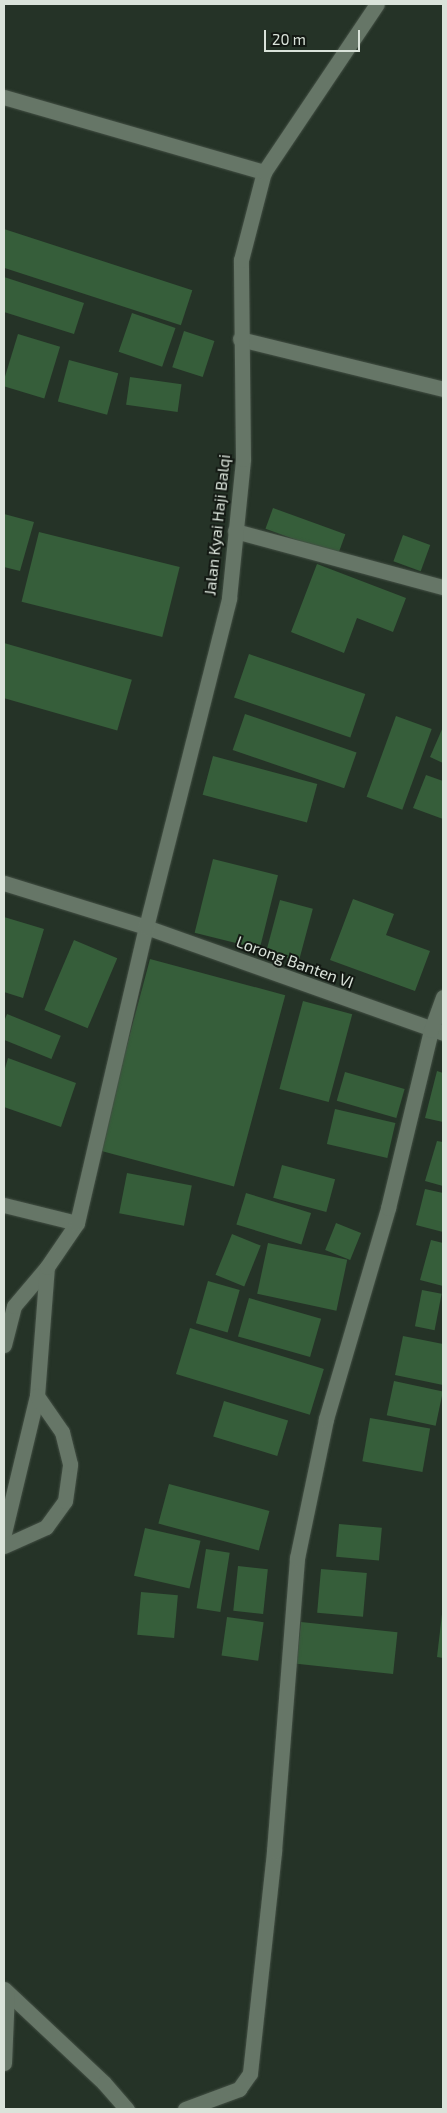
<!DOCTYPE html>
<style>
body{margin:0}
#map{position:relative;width:447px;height:2113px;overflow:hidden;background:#253327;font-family:"Exo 2",sans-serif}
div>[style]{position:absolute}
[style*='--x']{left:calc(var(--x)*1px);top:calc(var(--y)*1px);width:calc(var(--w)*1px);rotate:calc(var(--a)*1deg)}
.building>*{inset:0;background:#365e3a;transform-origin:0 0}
.roads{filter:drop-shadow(0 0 1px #434f44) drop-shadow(0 0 1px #434f44)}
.street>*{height:15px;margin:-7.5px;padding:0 7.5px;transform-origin:7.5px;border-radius:7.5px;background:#667667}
span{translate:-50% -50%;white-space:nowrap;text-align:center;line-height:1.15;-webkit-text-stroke:4px #131913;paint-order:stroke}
.street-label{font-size:16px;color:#dae3da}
.frame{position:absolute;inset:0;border:5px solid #dae3da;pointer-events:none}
.scale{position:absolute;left:264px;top:30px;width:96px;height:22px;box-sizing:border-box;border:2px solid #dae3da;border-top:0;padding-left:6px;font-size:15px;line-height:18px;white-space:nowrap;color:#dae3da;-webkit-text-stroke:4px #131913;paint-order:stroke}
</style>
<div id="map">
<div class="building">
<i style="left:4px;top:229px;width:198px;height:37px;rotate:18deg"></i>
<i style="clip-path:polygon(4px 277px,84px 303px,74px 334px,4px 312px)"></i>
<i style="left:132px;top:313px;width:46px;height:41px;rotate:19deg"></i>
<i style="left:184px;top:331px;width:32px;height:38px;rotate:18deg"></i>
<i style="left:18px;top:334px;width:44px;height:54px;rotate:17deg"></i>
<i style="left:69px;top:360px;width:51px;height:43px;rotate:15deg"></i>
<i style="left:130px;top:377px;width:52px;height:28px;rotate:8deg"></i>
<i style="left:273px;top:508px;width:77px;height:22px;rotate:20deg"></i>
<i style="clip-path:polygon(4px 514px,34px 522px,20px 571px,4px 567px)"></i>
<i style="left:39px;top:532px;width:145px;height:72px;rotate:14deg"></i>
<i style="left:403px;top:535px;width:29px;height:28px;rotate:20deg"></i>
<i style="clip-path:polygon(317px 564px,406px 598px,393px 632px,357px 618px,344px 653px,291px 632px)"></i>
<i style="left:4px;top:643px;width:133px;height:53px;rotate:16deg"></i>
<i style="left:249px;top:654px;width:123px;height:46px;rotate:19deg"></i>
<i style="left:245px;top:714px;width:118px;height:38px;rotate:19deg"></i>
<i style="left:396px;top:716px;width:38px;height:86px;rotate:20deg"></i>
<i style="clip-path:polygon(443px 727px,443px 763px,430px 757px)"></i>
<i style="left:213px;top:756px;width:108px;height:40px;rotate:15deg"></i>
<i style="clip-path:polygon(426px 775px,443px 781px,443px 819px,413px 808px)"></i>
<i style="left:213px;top:859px;width:67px;height:76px;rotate:14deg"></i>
<i style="clip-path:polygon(353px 899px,394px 914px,386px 935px,430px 951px,415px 991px,330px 960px)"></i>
<i style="left:280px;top:900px;width:34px;height:54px;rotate:15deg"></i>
<i style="clip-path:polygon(4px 917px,44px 929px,23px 998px,4px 992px)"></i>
<i style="left:74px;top:940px;width:47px;height:76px;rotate:23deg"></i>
<i style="left:150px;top:959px;width:140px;height:198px;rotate:15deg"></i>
<i style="left:303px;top:1001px;width:51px;height:91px;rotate:15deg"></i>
<i style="left:7px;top:1014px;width:58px;height:25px;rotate:22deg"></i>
<i style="clip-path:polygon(8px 1058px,76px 1083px,61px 1127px,4px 1107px,4px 1072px)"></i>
<i style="clip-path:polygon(437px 1071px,443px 1073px,443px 1122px,425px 1118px)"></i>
<i style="left:345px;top:1072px;width:62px;height:30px;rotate:16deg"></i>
<i style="left:335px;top:1109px;width:62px;height:36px;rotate:13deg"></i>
<i style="clip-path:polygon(437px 1141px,443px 1142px,443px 1186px,425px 1181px)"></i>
<i style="left:282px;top:1165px;width:55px;height:34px;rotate:15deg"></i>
<i style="left:127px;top:1173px;width:66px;height:41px;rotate:11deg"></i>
<i style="clip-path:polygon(425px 1189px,443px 1193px,443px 1232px,416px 1225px)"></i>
<i style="left:246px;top:1193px;width:68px;height:33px;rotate:17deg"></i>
<i style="left:336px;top:1223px;width:27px;height:29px;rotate:22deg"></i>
<i style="left:232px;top:1234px;width:31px;height:44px;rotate:22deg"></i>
<i style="clip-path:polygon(431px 1240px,443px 1243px,443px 1286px,420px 1280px)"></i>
<i style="left:268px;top:1243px;width:81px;height:52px;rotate:12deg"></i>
<i style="left:208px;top:1281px;width:33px;height:44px;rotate:16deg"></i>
<i style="left:422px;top:1290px;width:20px;height:37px;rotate:11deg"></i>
<i style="left:249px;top:1298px;width:75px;height:40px;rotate:16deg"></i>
<i style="left:190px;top:1328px;width:140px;height:48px;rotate:17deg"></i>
<i style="clip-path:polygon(403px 1336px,443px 1344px,443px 1385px,395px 1375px)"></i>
<i style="left:394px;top:1381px;width:50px;height:35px;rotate:12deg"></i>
<i style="left:224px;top:1401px;width:67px;height:37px;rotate:17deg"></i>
<i style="left:370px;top:1418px;width:61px;height:44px;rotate:10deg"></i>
<i style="left:169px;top:1484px;width:104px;height:41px;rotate:15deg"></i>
<i style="left:339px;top:1524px;width:43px;height:33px;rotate:5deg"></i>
<i style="left:145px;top:1528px;width:57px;height:49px;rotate:13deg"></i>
<i style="left:206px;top:1549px;width:24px;height:60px;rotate:9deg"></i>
<i style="left:238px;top:1566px;width:30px;height:45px;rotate:6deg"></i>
<i style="left:321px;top:1569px;width:46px;height:44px;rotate:5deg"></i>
<i style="left:141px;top:1592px;width:37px;height:43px;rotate:5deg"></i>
<i style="clip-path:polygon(442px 1614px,443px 1614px,443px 1658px,437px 1657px)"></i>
<i style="left:227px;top:1617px;width:37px;height:39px;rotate:8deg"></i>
<i style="left:301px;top:1622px;width:97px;height:42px;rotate:6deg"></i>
</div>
<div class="roads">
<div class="street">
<i style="--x:4;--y:97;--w:271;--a:16.1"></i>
<i style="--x:240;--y:339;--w:209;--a:13.8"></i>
<i style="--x:235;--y:531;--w:215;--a:15.1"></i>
<i style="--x:4;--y:883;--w:149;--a:17.2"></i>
<i style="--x:146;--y:927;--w:315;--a:19.6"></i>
<i style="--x:4;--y:1205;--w:75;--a:13.9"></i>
<i style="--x:4;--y:1345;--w:40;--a:-75.6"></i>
<i style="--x:14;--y:1306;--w:51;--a:-49.8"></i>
<i style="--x:4;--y:1533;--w:141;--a:-76.5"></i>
<i style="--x:37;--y:1396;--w:129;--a:-85.6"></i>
<i style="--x:47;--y:1267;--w:53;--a:-55.7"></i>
<i style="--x:77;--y:1223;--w:304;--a:-76.9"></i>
<i style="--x:146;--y:927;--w:339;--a:-75.8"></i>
<i style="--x:229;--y:598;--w:140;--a:-84.2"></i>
<i style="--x:243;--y:459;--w:199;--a:-90.6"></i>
<i style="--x:241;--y:260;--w:91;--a:-75.4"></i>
<i style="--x:264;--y:172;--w:202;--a:-56.1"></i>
<i style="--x:4;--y:1546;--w:46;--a:-24.3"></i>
<i style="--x:46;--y:1527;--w:32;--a:-54"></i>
<i style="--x:65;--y:1501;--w:37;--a:-82"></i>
<i style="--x:70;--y:1464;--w:33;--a:-104"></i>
<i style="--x:62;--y:1432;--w:44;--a:-124.8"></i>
<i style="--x:4;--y:1989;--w:137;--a:43.2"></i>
<i style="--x:104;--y:2083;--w:35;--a:49"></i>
<i style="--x:4;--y:2063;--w:71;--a:-87.6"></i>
<i style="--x:185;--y:2109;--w:58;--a:-20.3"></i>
<i style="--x:239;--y:2089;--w:19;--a:-55"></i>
<i style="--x:250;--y:2073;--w:223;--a:-83.8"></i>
<i style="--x:274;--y:1851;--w:294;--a:-85.5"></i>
<i style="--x:297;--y:1558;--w:142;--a:-78.2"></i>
<i style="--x:326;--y:1419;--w:220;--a:-73.6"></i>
<i style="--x:388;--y:1208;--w:183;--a:-76.4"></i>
<i style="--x:431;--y:1030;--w:35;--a:-70"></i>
</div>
</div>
<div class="street-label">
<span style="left:217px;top:525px;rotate:-84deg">Jalan Kyai Haji Balqi</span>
<span style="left:295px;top:962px;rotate:20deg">Lorong Banten VI</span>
</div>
<div class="frame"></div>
<div class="scale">20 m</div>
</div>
